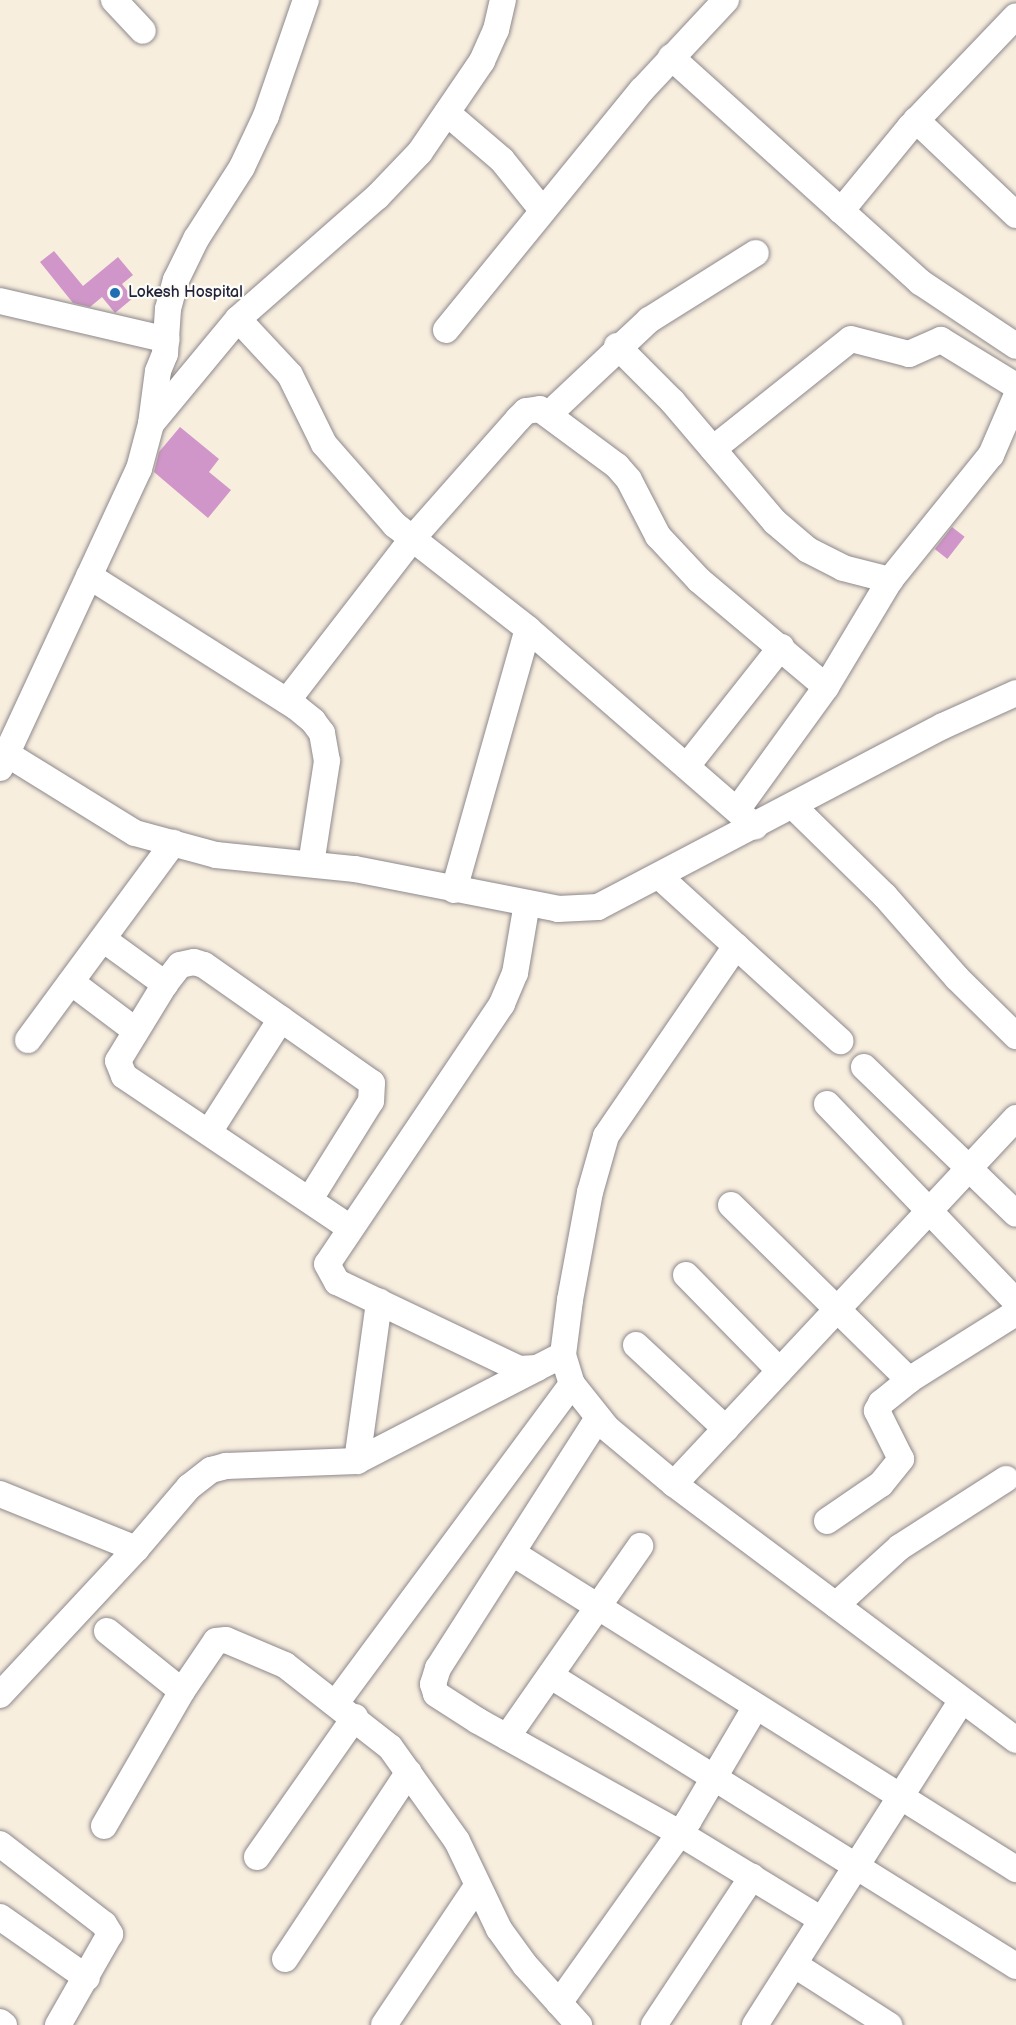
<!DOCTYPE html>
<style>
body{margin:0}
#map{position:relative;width:1016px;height:2025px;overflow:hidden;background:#f8eede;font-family:"Balsamiq Sans",sans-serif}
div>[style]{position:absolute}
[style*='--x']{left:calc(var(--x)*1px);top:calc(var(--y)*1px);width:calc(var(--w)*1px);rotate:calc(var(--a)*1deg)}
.building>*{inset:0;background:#d096c9;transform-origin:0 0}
.roads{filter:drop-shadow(0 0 2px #8d888c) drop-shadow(0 0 2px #8d888c)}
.minor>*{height:26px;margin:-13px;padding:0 13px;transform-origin:13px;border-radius:13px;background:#fff}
.dots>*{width:16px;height:16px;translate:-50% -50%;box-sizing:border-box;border:3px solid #fdfcf7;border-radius:50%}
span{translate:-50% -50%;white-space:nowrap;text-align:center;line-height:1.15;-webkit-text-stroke:4.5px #fdfcf7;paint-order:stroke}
.poi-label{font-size:16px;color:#22223b}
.left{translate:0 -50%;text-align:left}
</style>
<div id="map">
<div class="building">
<i style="clip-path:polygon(54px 251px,83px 286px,118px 257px,133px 275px,122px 284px,133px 298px,115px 313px,102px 297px,90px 307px,73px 303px,40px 262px)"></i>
<i style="clip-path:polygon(180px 427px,219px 459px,209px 472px,231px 490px,208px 518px,154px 472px,159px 452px)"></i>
<i style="left:952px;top:527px;width:16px;height:28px;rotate:38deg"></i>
</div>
<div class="roads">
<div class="minor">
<i style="--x:114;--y:0;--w:42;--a:46.9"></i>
<i style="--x:671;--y:57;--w:336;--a:42.1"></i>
<i style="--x:920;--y:282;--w:115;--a:33.7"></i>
<i style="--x:447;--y:113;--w:72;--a:40.5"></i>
<i style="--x:502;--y:160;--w:64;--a:51.3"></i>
<i style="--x:916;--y:120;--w:138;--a:43.5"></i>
<i style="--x:841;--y:211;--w:109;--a:-50.6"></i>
<i style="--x:910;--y:127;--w:153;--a:-46.3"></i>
<i style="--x:0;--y:301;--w:171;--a:13.1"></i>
<i style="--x:238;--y:319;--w:76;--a:47.1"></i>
<i style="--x:290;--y:375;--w:77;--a:63.8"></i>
<i style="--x:324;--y:444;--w:108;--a:48.8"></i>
<i style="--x:395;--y:525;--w:169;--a:38"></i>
<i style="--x:528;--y:629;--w:301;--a:41"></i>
<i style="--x:446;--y:330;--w:310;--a:-50.8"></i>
<i style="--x:642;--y:90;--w:123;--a:-47"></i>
<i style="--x:617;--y:346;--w:78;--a:45"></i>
<i style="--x:672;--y:401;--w:159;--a:49.6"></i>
<i style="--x:775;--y:522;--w:43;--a:40.3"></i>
<i style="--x:808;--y:550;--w:39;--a:27"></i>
<i style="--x:843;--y:568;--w:49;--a:14.3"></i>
<i style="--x:550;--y:413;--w:136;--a:-43.2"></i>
<i style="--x:649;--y:320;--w:126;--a:-32.1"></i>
<i style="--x:151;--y:424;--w:136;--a:-50.4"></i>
<i style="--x:238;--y:319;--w:185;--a:-41.3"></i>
<i style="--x:377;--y:197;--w:62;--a:-46.3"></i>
<i style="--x:420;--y:152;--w:110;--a:-55.7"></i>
<i style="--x:482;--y:61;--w:34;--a:-66"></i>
<i style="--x:496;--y:30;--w:31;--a:-77"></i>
<i style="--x:713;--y:449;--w:176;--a:-38.6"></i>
<i style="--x:851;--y:339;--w:60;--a:14.5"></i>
<i style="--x:909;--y:354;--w:35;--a:-24"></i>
<i style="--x:941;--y:340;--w:88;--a:31.5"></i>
<i style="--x:89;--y:576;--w:245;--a:32.3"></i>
<i style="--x:296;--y:707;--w:22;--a:39"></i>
<i style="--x:313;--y:721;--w:15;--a:53"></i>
<i style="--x:322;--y:733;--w:28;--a:80"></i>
<i style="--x:327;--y:761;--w:104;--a:98.8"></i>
<i style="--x:287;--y:701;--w:205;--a:-52.3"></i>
<i style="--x:412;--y:539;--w:160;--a:-48.5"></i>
<i style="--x:518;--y:419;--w:11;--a:-45"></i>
<i style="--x:526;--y:411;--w:14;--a:-8"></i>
<i style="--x:540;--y:409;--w:96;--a:36.5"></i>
<i style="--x:617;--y:466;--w:18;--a:49"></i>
<i style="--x:629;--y:480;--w:63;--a:62.6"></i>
<i style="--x:658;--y:536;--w:60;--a:47"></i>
<i style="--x:699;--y:580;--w:166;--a:40.1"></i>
<i style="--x:7;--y:754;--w:150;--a:31.7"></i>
<i style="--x:135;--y:833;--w:84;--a:15.2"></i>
<i style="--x:216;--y:855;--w:140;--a:5.8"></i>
<i style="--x:355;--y:869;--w:207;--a:11.1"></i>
<i style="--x:558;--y:909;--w:40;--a:-2.9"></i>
<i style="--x:598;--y:907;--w:390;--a:-27.7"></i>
<i style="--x:943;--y:726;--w:80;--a:-24.3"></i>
<i style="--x:687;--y:766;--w:152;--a:-51.7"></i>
<i style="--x:0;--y:768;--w:330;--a:-65.1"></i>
<i style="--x:139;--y:469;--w:47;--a:-75.1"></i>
<i style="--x:151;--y:424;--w:53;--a:-82.5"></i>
<i style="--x:158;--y:371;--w:18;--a:-68"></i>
<i style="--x:165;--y:354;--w:45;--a:-86.2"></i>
<i style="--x:168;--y:309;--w:30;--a:-75"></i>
<i style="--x:176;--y:280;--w:46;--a:-64"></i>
<i style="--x:196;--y:239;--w:85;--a:-57.4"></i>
<i style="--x:242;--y:167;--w:56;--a:-64.8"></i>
<i style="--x:266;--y:116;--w:123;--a:-71"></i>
<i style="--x:793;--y:806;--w:129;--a:44.4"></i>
<i style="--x:885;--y:896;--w:109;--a:48.7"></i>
<i style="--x:957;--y:978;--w:83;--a:44.5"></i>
<i style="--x:737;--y:810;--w:152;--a:-54.1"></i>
<i style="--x:826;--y:687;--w:125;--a:-59.1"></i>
<i style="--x:890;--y:580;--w:161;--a:-51.1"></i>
<i style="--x:991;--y:455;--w:63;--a:-66.7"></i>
<i style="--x:660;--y:877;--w:244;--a:42.3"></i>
<i style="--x:454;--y:890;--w:271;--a:-74.2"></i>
<i style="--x:527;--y:903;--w:71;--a:99.7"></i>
<i style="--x:515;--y:973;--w:34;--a:113"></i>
<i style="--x:502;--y:1004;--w:313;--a:123.9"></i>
<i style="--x:327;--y:1264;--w:21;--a:61"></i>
<i style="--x:337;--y:1282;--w:202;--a:25.5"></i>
<i style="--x:519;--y:1369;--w:18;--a:-3"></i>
<i style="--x:537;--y:1368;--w:29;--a:-27"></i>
<i style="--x:103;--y:939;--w:77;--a:36"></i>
<i style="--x:165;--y:984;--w:90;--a:121.4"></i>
<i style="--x:118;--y:1061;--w:16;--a:68"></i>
<i style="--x:124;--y:1076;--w:271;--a:33.9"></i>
<i style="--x:736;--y:946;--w:230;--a:124.4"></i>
<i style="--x:606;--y:1136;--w:58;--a:105.9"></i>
<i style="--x:590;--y:1192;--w:110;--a:100.5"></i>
<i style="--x:570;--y:1300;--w:55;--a:97.3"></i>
<i style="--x:563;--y:1355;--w:30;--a:73"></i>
<i style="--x:572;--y:1384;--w:56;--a:51.5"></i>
<i style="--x:607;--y:1428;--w:87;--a:39.9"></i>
<i style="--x:674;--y:1484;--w:427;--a:36.8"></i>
<i style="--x:71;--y:982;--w:81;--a:37"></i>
<i style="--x:165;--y:984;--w:24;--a:-52"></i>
<i style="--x:180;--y:965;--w:14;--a:-12"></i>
<i style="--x:194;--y:962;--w:10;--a:17"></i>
<i style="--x:204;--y:965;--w:205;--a:35.1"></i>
<i style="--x:372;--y:1083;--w:18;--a:93"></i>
<i style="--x:371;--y:1101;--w:115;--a:121.9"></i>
<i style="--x:28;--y:1040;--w:245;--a:-53.6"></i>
<i style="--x:864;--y:1067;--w:211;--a:44"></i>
<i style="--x:827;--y:1104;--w:274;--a:46.3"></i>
<i style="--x:209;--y:1132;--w:134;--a:-57.5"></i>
<i style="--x:731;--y:1205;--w:250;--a:44.5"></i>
<i style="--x:686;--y:1275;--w:134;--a:45.6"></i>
<i style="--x:636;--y:1345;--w:123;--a:43"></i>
<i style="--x:598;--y:1418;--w:297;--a:122.6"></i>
<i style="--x:438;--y:1668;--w:17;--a:107"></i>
<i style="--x:433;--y:1684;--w:10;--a:73"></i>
<i style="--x:436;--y:1694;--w:50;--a:32.7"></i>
<i style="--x:478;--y:1721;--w:230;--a:29.1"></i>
<i style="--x:679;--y:1833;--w:167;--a:31.3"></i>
<i style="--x:357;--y:1461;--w:161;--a:-82.1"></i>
<i style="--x:674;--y:1484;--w:501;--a:-46.94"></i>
<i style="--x:0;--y:1494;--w:147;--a:22"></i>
<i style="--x:136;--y:1549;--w:82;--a:-49.5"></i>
<i style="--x:189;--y:1487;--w:28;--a:-38"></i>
<i style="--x:211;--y:1470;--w:16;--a:-15"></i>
<i style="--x:226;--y:1466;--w:131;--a:-2.2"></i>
<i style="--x:357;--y:1461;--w:203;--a:-27.3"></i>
<i style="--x:827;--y:1521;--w:65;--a:-34.4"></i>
<i style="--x:881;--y:1484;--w:32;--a:-51"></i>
<i style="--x:901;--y:1459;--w:54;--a:-116.6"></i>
<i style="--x:877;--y:1411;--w:9;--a:-63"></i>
<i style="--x:881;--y:1403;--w:36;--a:-39"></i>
<i style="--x:909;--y:1380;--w:126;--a:-32.1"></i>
<i style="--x:514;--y:1554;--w:593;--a:32.11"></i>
<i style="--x:836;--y:1605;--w:86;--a:-42.2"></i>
<i style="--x:900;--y:1547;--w:126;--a:-32.7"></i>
<i style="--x:107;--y:1631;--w:96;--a:38.7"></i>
<i style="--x:551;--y:1676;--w:548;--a:31.95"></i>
<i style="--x:0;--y:1695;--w:200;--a:-47"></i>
<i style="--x:336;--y:1703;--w:397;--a:-53.5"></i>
<i style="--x:507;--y:1737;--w:233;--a:-55.1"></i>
<i style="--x:104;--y:1826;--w:156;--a:-60"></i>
<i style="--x:182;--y:1691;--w:60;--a:-55.8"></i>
<i style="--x:216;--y:1641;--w:10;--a:-6"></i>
<i style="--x:226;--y:1640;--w:64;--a:23"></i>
<i style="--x:285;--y:1665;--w:133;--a:38"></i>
<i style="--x:390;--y:1747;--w:115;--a:54.5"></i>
<i style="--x:457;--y:1841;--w:98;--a:64.5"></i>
<i style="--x:499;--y:1929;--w:44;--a:54.2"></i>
<i style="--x:525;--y:1965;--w:81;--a:48"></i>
<i style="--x:0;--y:1844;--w:131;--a:37.6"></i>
<i style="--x:104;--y:1924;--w:12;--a:59"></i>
<i style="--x:110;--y:1934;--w:105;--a:119.7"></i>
<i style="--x:257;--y:1857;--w:171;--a:-55"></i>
<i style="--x:0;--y:1917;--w:106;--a:35"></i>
<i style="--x:285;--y:1959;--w:224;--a:-56.5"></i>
<i style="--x:795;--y:1965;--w:112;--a:32.6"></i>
<i style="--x:559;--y:2003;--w:224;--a:-54.6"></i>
<i style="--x:689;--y:1820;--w:130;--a:-59.5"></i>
<i style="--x:0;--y:2022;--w:5;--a:37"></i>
<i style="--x:384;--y:2025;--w:167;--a:-56.2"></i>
<i style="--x:654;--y:2025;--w:178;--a:-56.5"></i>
<i style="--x:755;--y:2025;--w:385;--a:-57.5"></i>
</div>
</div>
<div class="dots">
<i style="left:115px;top:293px;background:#1f6fb2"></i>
</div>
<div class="poi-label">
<span class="left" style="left:128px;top:293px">Lokesh Hospital</span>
</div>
</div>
